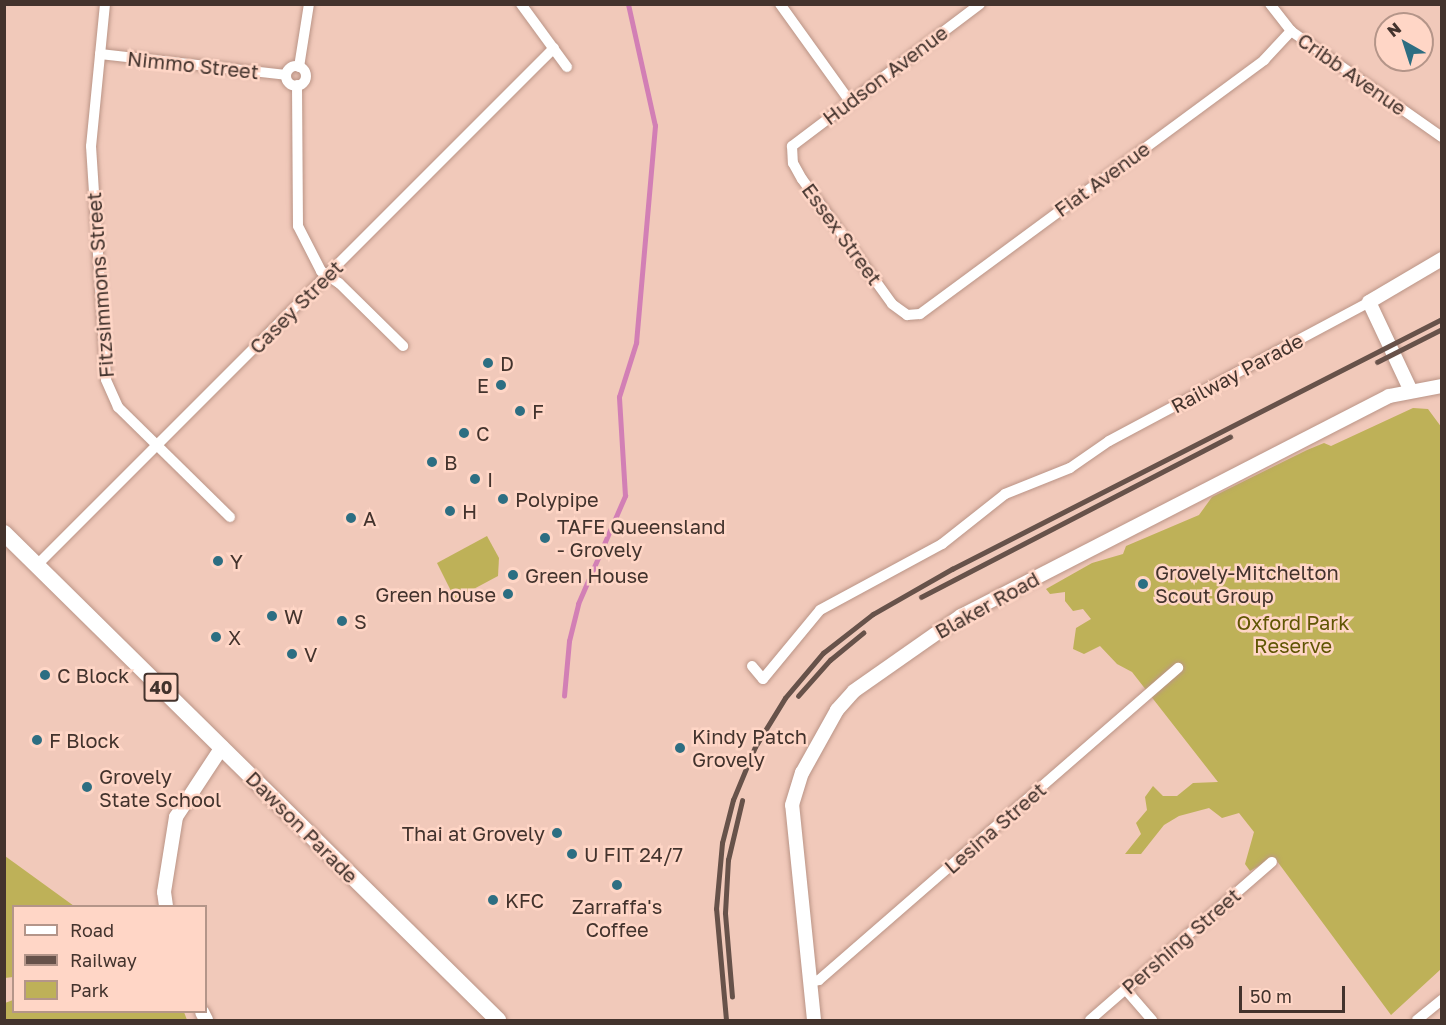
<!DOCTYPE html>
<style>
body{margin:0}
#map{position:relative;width:1446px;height:1025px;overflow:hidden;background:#f1c9ba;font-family:"Golos Text",sans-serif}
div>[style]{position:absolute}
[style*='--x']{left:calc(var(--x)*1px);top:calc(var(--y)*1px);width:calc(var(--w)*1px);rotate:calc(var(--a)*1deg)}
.green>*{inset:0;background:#beb158}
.stream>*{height:4.5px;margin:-2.25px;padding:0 2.25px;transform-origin:2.25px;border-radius:2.25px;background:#d27fb5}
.roads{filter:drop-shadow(0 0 2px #ba9486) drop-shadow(0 0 2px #ba9486)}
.minor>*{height:10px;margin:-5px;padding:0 5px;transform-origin:5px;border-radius:5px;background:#fff}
.minor>.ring{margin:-5px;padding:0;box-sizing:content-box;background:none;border:10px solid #fff;border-radius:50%}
.tertiary>*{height:14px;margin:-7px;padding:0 7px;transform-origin:7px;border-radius:7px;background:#fff}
.primary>*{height:16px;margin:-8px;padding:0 8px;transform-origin:8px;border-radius:8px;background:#fff}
.rail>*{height:4.5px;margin:-2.25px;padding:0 2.25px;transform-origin:2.25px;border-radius:2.25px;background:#67524a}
.dots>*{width:16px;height:16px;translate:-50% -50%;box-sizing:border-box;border:3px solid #ffd6c6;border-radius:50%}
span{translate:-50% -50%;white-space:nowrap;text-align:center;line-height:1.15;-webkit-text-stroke:5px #ffd6c6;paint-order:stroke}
.shield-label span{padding:2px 4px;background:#ffd6c6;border:2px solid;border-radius:4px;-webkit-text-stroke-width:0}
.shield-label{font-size:18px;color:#43332d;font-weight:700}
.street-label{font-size:20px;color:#43332d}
.poi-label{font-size:20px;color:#43332d}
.left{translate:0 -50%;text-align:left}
.right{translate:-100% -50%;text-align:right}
.park-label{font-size:20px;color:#605604}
.frame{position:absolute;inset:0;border:6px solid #43332d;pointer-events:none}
.legend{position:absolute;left:12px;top:905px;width:195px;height:108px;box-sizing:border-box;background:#ffd6c6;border:2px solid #b49589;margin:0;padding:8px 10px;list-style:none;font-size:18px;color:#43332d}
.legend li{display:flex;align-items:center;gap:12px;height:30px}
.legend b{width:30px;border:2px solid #b49589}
.north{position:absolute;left:1374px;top:12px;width:60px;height:60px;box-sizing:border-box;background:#ffd6c6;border:2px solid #b49589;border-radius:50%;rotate:321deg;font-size:16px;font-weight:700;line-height:24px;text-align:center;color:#43332d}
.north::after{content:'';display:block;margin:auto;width:21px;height:27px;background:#2d6e82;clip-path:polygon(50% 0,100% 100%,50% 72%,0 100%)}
.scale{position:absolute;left:1239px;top:986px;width:106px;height:27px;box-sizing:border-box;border:3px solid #43332d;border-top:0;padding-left:8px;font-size:18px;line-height:21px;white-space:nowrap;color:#43332d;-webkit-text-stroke:4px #ffd6c6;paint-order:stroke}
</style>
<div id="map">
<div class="green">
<i style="clip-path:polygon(1413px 408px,1428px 409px,1442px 428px,1441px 969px,1391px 1015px,1274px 857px,1250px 871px,1245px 864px,1254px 832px,1239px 813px,1222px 818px,1209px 808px,1179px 816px,1164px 825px,1141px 854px,1125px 854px,1141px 834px,1136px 823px,1147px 810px,1145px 797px,1153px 786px,1163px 796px,1177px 796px,1193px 783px,1218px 782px,1132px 672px,1117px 664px,1100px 646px,1084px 654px,1073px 649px,1076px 628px,1091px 619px,1083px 609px,1073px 611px,1065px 601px,1065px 592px,1050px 594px,1046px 589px,1092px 563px,1123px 554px,1126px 546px,1199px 515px,1212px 497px,1307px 450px,1324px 443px,1331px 446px)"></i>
<i style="clip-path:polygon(487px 536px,499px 558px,498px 576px,455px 599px,437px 563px)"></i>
<i style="clip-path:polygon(5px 856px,74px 906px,14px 906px,13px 977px,5px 978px)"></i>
<i style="clip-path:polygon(13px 1000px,14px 1012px,184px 1012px,187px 1020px,5px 1020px,5px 1003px)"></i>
</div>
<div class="stream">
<i style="--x:564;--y:696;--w:55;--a:-84.8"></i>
<i style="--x:569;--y:641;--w:38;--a:-76"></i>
<i style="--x:578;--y:604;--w:118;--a:-66.5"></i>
<i style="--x:625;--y:496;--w:99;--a:-93.5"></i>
<i style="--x:619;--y:397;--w:57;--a:-72.5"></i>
<i style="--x:636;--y:343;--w:218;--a:-85"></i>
<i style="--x:655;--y:126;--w:125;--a:-102.5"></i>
</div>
<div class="roads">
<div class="minor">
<i style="--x:105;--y:4;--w:143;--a:95.6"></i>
<i style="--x:91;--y:146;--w:234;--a:86.3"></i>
<i style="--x:106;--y:380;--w:30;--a:66"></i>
<i style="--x:118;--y:407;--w:157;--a:44.5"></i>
<i style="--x:521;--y:4;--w:78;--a:53.9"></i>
<i style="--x:780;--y:4;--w:118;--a:54.3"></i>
<i style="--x:980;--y:4;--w:236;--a:142.9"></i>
<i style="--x:792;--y:146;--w:17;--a:87"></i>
<i style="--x:793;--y:163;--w:18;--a:61"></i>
<i style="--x:802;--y:179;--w:154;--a:54.2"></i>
<i style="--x:892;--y:304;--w:19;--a:36"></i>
<i style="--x:907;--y:315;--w:13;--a:-4"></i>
<i style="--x:920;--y:314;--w:428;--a:-36.4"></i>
<i style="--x:1264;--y:60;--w:40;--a:-47"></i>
<i style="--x:1270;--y:4;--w:34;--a:52"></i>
<i style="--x:1291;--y:31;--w:184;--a:35.1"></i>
<i style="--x:100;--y:54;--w:187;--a:6.4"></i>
<i class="ring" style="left:286px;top:66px;width:10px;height:10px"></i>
<i style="--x:299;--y:67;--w:64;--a:-81"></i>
<i style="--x:297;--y:85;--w:141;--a:89.6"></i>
<i style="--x:298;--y:226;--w:51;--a:62.9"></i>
<i style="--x:321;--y:271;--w:22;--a:34"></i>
<i style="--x:339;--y:283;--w:90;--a:44.5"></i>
<i style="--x:37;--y:565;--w:731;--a:-45"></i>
<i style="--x:752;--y:666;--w:17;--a:50"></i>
<i style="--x:763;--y:679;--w:89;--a:-50.4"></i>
<i style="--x:820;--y:610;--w:139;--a:-28.4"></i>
<i style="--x:942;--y:544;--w:80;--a:-38.4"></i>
<i style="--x:1005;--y:494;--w:70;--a:-21.8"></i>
<i style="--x:1070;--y:468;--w:47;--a:-34.7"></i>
<i style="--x:1109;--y:441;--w:295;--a:-28.1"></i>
<i style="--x:809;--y:982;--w:10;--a:-11"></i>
<i style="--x:819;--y:980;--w:476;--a:-41"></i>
<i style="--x:1126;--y:990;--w:40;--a:49"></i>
<i style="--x:1090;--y:1020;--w:241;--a:-41"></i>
<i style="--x:1417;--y:1020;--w:32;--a:-39"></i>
</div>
<div class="tertiary">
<i style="--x:1410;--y:389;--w:96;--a:-115.2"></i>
<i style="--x:1369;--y:302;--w:85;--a:-30.5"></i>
<i style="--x:166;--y:906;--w:14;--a:-98"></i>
<i style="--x:164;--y:892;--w:76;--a:-80.9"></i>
<i style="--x:176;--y:817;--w:84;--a:-56.7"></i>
<i style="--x:202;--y:1012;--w:9;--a:63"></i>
<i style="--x:814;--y:1020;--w:216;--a:-95.8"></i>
<i style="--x:792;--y:805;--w:34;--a:-73"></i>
<i style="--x:802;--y:773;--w:72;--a:-60.9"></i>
<i style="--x:837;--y:710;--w:25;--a:-48"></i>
<i style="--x:854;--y:691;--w:131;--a:-35"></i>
<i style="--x:961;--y:616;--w:481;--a:-27.2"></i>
<i style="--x:1389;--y:396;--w:54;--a:-10.7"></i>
</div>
<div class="primary">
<i style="--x:4;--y:533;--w:694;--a:44.59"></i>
</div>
</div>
<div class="rail">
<i style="--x:1377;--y:362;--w:73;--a:-26.9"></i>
<i style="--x:921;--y:597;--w:348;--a:-27.4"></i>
<i style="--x:798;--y:696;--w:48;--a:-48.4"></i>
<i style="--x:830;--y:660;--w:43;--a:-39.3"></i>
<i style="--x:732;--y:997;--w:84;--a:-94.8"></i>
<i style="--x:725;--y:913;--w:53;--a:-86.8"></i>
<i style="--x:728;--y:860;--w:61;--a:-76.7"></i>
<i style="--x:726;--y:1020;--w:111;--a:-95.1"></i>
<i style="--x:716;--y:909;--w:66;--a:-84.8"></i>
<i style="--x:722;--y:843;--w:44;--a:-75.7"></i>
<i style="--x:733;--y:800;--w:57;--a:-67.5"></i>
<i style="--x:755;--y:747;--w:57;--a:-58.5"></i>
<i style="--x:785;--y:698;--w:59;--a:-49.8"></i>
<i style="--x:823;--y:653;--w:63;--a:-38"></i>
<i style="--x:873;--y:614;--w:91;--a:-29.7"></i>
<i style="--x:952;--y:569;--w:550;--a:-27.03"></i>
</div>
<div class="dots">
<i style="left:488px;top:363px;background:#2d6e82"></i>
<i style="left:501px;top:385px;background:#2d6e82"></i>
<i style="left:520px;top:411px;background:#2d6e82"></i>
<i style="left:464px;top:433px;background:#2d6e82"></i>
<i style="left:432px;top:462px;background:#2d6e82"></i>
<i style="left:475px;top:479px;background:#2d6e82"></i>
<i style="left:503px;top:499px;background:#2d6e82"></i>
<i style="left:450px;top:511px;background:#2d6e82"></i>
<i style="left:351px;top:518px;background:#2d6e82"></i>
<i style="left:545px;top:538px;background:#2d6e82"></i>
<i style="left:218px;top:561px;background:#2d6e82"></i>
<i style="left:513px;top:575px;background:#2d6e82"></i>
<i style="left:1143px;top:584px;background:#2d6e82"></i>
<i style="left:508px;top:594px;background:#2d6e82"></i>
<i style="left:272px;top:616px;background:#2d6e82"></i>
<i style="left:342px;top:621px;background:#2d6e82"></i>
<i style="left:216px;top:637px;background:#2d6e82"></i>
<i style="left:292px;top:654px;background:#2d6e82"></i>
<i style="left:45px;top:675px;background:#2d6e82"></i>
<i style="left:37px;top:740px;background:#2d6e82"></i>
<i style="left:680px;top:748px;background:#2d6e82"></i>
<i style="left:87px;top:787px;background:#2d6e82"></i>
<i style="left:557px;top:833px;background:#2d6e82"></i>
<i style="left:572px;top:854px;background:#2d6e82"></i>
<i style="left:617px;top:885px;background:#2d6e82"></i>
<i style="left:493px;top:900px;background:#2d6e82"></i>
</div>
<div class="shield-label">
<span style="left:161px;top:687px">40</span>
</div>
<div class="street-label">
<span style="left:193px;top:65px;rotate:6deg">Nimmo Street</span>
<span style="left:1352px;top:74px;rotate:35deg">Cribb Avenue</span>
<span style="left:885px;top:75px;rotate:-37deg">Hudson Avenue</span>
<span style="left:1102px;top:179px;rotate:-36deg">Fiat Avenue</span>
<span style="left:842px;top:234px;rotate:54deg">Essex Street</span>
<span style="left:100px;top:285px;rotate:-94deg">Fitzsimmons Street</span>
<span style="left:296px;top:307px;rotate:-45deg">Casey Street</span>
<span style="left:1237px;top:373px;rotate:-28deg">Railway Parade</span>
<span style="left:987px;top:605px;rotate:-29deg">Blaker Road</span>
<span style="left:302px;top:827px;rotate:45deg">Dawson Parade</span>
<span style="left:995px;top:828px;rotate:-41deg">Lesina Street</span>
<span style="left:1181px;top:941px;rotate:-41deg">Pershing Street</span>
</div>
<div class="poi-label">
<span class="left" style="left:500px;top:363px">D</span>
<span class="right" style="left:489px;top:385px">E</span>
<span class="left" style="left:532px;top:411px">F</span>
<span class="left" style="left:476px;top:433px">C</span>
<span class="left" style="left:444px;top:462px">B</span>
<span class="left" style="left:487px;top:479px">I</span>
<span class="left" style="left:515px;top:499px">Polypipe</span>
<span class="left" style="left:462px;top:511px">H</span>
<span class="left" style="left:363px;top:518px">A</span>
<span class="left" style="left:557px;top:538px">TAFE Queensland<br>- Grovely</span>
<span class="left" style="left:230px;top:561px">Y</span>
<span class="left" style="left:1155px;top:584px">Grovely-Mitchelton<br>Scout Group</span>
<span class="left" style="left:525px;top:575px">Green House</span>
<span class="right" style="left:496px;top:594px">Green house</span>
<span class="left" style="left:284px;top:616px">W</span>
<span class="left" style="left:354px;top:621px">S</span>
<span class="left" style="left:228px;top:637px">X</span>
<span class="left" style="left:304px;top:654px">V</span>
<span class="left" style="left:57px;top:675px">C Block</span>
<span class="left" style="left:692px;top:748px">Kindy Patch<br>Grovely</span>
<span class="left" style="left:49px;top:740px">F Block</span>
<span class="left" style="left:99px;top:788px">Grovely<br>State School</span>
<span class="right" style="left:545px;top:833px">Thai at Grovely</span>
<span class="left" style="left:584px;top:854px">U FIT 24/7</span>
<span class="left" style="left:505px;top:900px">KFC</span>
<span style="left:617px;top:918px">Zarraffa's<br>Coffee</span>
</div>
<div class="park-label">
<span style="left:1293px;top:634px">Oxford Park<br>Reserve</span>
</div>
<div class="frame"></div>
<ul class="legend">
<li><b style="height:8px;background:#fff"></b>Road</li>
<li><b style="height:8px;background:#67524a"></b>Railway</li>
<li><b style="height:16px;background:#beb158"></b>Park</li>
</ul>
<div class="north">N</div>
<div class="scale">50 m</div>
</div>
